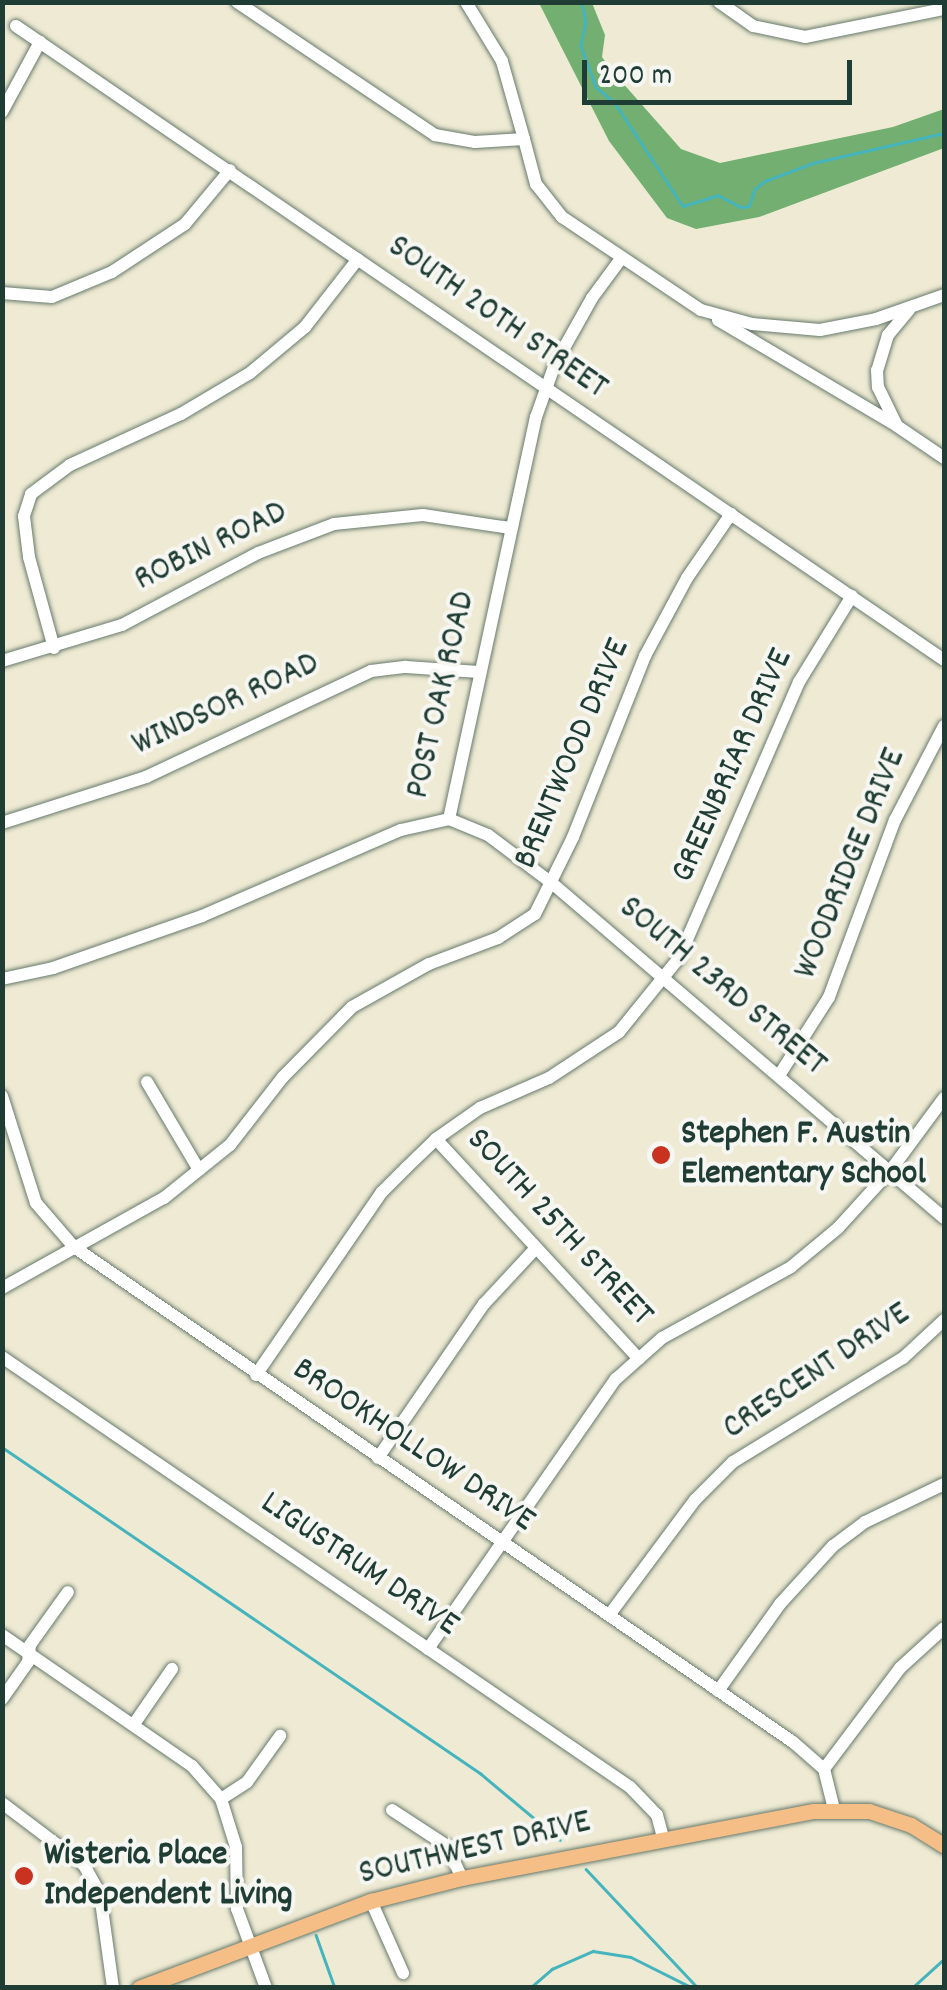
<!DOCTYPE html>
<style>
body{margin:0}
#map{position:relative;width:947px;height:1990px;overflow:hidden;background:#eeead3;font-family:Dekko,sans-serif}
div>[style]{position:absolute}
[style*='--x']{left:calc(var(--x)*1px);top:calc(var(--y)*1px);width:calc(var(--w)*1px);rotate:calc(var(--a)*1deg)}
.forest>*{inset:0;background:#72af70}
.stream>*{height:2.5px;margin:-1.25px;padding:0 1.25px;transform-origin:1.25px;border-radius:1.25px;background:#45b4bd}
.roads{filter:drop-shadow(0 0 2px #677a6c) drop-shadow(0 0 2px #677a6c)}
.minor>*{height:12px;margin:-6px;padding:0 6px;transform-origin:6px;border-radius:6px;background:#fff}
.major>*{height:15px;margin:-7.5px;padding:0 7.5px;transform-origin:7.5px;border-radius:7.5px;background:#f6be87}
.dots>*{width:28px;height:28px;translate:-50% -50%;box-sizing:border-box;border:5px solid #f6f6f2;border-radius:50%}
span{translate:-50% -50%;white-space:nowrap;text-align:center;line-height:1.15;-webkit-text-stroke:8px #f6f6f2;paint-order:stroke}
.street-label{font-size:35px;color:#1f3d34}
.poi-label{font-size:35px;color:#1f3d34;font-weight:700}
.left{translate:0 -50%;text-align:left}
.frame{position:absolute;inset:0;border:5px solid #1f3d34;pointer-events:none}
.scale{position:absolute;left:582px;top:60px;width:270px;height:45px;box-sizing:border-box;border:5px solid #1f3d34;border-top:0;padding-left:12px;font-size:30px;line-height:35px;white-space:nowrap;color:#1f3d34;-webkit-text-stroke:8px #f6f6f2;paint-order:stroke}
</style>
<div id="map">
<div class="forest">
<i style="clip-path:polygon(539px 3px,592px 3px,605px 35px,602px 57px,613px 72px,681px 149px,720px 163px,893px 127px,944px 109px,944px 148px,759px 217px,696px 229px,667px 218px,609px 141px)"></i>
</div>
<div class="stream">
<i style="--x:582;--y:2;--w:20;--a:79"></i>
<i style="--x:586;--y:22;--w:25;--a:102"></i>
<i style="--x:581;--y:46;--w:44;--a:69.9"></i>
<i style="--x:596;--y:87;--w:25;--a:40"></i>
<i style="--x:615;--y:103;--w:123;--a:56.6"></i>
<i style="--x:683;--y:206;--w:37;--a:-17"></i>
<i style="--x:718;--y:195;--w:26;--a:28"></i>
<i style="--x:741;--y:207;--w:8;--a:-7"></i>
<i style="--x:749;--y:206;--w:18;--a:-71"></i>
<i style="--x:755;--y:189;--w:13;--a:-39"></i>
<i style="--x:765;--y:181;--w:51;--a:-20.6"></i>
<i style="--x:813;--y:163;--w:134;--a:-12.9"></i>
<i style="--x:2;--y:1447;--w:579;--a:34.29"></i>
<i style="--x:480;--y:1773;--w:104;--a:39.9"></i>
<i style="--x:586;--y:1869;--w:163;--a:46.7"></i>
<i style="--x:316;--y:1935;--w:56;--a:70.3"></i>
<i style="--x:530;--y:1988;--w:29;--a:-41"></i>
<i style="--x:552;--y:1969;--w:45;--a:-23.7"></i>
<i style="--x:593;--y:1951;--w:38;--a:9"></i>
<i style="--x:631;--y:1957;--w:69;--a:26.6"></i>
<i style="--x:912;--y:1988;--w:43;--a:-42.2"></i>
</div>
<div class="roads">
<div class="minor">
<i style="--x:237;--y:2;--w:239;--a:33.9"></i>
<i style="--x:435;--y:135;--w:41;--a:9.9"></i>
<i style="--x:475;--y:142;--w:49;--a:-3.5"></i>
<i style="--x:524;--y:139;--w:81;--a:-105.8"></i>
<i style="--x:502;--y:61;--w:69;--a:-121.4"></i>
<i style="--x:719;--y:2;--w:42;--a:35.2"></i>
<i style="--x:753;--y:26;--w:53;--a:11.9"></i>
<i style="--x:805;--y:37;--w:142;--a:-11.4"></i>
<i style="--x:16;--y:26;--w:1124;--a:34.34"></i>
<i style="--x:2;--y:112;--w:80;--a:-61.5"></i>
<i style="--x:524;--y:139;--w:47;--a:75.1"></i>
<i style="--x:536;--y:184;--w:42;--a:51.8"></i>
<i style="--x:562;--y:217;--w:167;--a:33.8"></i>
<i style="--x:701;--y:310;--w:53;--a:15.4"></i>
<i style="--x:752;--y:324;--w:68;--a:5"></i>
<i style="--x:820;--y:330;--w:57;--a:-11.1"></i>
<i style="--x:876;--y:319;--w:72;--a:-19.4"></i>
<i style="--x:2;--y:293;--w:50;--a:4.6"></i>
<i style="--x:52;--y:297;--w:65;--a:-22.6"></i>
<i style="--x:112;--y:272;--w:87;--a:-33.3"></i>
<i style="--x:185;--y:224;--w:70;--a:-50.2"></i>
<i style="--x:909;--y:310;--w:33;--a:130"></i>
<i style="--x:888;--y:335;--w:37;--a:107"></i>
<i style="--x:877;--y:370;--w:17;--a:87"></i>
<i style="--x:878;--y:387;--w:43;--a:64"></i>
<i style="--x:897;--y:426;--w:57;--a:34.2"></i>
<i style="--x:718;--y:320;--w:208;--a:30.6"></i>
<i style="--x:54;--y:648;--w:94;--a:-105.4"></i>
<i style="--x:29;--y:557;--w:41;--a:-97"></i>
<i style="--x:24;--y:516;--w:23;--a:-72"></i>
<i style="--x:31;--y:494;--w:49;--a:-36.6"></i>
<i style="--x:70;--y:465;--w:122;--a:-24.7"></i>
<i style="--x:181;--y:414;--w:80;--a:-30.7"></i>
<i style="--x:250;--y:373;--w:72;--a:-39.9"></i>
<i style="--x:305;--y:327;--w:86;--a:-52.1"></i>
<i style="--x:2;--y:661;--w:125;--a:-16.7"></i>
<i style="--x:122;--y:625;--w:154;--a:-27.9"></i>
<i style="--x:258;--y:553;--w:81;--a:-20.9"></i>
<i style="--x:334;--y:524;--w:89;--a:-5.8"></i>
<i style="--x:423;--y:515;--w:88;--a:8.5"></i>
<i style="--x:449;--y:819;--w:411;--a:-77.8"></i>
<i style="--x:536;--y:417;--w:56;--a:-70.3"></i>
<i style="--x:555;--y:364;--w:76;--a:-60.7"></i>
<i style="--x:592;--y:298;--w:47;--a:-53.6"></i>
<i style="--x:2;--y:823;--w:151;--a:-17.7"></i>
<i style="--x:146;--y:777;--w:249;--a:-25.2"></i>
<i style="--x:371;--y:671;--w:35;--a:-7"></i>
<i style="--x:406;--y:667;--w:73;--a:3.9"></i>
<i style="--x:2;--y:979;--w:52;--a:-12.2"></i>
<i style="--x:53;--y:968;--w:158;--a:-19.2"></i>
<i style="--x:202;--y:916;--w:217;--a:-23.4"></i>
<i style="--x:401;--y:830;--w:49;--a:-12.9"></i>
<i style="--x:449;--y:819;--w:42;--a:22.3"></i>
<i style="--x:488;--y:835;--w:81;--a:37"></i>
<i style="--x:553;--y:884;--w:514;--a:40.5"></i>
<i style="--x:780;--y:1074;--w:91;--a:-57.5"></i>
<i style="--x:829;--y:997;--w:189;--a:-69.6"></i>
<i style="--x:895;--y:820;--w:106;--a:-62.5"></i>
<i style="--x:147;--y:1082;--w:102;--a:59.4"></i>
<i style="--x:2;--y:1096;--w:112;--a:72.4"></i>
<i style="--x:36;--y:1203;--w:58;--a:49.2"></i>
<i style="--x:74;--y:1247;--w:873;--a:34.55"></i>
<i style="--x:793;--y:1742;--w:41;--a:41.1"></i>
<i style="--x:824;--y:1769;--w:41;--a:76"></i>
<i style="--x:436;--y:1139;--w:299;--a:47.3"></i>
<i style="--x:2;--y:1288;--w:185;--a:-29.1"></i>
<i style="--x:164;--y:1198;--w:85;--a:-38.8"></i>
<i style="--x:230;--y:1145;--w:86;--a:-52.1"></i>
<i style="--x:283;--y:1077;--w:98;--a:-45.4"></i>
<i style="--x:352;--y:1007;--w:88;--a:-29.2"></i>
<i style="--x:429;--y:964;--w:74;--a:-20.6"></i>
<i style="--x:498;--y:938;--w:44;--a:-33"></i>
<i style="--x:535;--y:914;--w:86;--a:-63.7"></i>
<i style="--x:573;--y:837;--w:195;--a:-68.3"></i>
<i style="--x:645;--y:656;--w:89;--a:-61.7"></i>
<i style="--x:687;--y:578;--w:78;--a:-55.5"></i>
<i style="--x:2;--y:1357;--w:761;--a:34.4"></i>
<i style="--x:630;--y:1787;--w:39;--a:46"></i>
<i style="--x:657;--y:1815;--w:24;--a:75"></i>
<i style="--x:256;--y:1375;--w:222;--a:-55.5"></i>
<i style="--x:382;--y:1192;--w:34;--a:-45"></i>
<i style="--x:406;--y:1168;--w:42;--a:-44"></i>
<i style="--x:436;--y:1139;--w:54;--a:-35.2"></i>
<i style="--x:480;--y:1108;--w:75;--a:-23.5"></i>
<i style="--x:549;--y:1078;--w:84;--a:-33.3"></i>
<i style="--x:619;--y:1032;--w:95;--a:-51"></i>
<i style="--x:679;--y:958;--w:301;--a:-66.5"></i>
<i style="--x:799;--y:682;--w:101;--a:-58.4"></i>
<i style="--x:378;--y:1458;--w:187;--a:-55.5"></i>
<i style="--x:484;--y:1304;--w:76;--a:-47.1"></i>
<i style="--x:610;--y:1614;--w:142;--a:-53.3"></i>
<i style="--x:695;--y:1500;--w:54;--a:-45"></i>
<i style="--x:733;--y:1462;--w:199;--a:-31.5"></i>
<i style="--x:903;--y:1358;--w:56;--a:-42.8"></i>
<i style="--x:2;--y:1635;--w:231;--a:34.6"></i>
<i style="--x:192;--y:1766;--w:44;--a:48.7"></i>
<i style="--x:221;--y:1799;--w:50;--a:72.6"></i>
<i style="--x:236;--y:1847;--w:62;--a:89.1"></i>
<i style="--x:237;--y:1909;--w:84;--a:69.8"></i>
<i style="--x:428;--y:1649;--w:329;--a:-55.2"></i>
<i style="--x:616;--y:1379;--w:62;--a:-41.7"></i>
<i style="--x:662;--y:1338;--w:147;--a:-28.8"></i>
<i style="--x:791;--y:1267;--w:61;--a:-39.7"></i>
<i style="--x:838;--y:1228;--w:77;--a:-47.6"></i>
<i style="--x:890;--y:1171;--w:91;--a:-53.5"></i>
<i style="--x:718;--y:1691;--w:107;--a:-54.5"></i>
<i style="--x:780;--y:1604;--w:79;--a:-47.6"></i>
<i style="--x:833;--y:1546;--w:40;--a:-37"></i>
<i style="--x:865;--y:1522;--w:88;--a:-25.7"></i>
<i style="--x:2;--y:1699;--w:45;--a:-54.9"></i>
<i style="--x:28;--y:1662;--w:17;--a:-83"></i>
<i style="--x:30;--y:1645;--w:65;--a:-54.4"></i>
<i style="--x:134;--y:1724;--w:67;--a:-55.4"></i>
<i style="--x:824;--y:1769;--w:126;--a:-53"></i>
<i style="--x:900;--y:1668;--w:59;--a:-42.3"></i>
<i style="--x:221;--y:1799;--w:31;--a:-33"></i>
<i style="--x:247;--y:1782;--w:57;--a:-54.3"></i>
<i style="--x:2;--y:1803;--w:103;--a:37.1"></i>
<i style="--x:84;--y:1865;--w:33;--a:61"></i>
<i style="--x:100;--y:1894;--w:95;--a:82.1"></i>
<i style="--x:392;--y:1810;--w:66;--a:33.2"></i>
<i style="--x:447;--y:1846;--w:35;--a:65"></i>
<i style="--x:371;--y:1901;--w:79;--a:66"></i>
</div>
<div class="major">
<i style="--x:139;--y:1988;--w:248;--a:-20.6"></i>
<i style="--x:371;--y:1901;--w:94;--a:-14.2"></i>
<i style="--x:462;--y:1878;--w:358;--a:-10.8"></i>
<i style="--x:814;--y:1811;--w:55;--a:0"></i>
<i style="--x:869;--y:1811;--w:44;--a:18.4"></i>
<i style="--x:911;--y:1825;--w:39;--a:32"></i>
</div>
</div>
<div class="dots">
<i style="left:661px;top:1155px;background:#c8321e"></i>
<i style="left:24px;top:1876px;background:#c8321e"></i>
</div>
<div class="street-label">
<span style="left:497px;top:318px;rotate:35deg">SOUTH 20TH STREET</span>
<span style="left:211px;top:547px;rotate:-26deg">ROBIN ROAD</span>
<span style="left:442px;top:695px;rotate:-77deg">POST OAK ROAD</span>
<span style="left:226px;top:705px;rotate:-25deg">WINDSOR ROAD</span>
<span style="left:573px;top:754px;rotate:-67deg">BRENTWOOD DRIVE</span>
<span style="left:733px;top:766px;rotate:-66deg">GREENBRIAR DRIVE</span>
<span style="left:851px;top:864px;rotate:-68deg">WOODRIDGE DRIVE</span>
<span style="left:722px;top:987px;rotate:40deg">SOUTH 23RD STREET</span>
<span style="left:559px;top:1228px;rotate:47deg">SOUTH 25TH STREET</span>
<span style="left:817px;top:1372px;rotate:-34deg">CRESCENT DRIVE</span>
<span style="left:413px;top:1446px;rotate:34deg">BROOKHOLLOW DRIVE</span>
<span style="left:359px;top:1565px;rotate:34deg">LIGUSTRUM DRIVE</span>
<span style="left:475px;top:1849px;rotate:-13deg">SOUTHWEST DRIVE</span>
</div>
<div class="poi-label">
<span class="left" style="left:681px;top:1155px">Stephen F. Austin<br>Elementary School</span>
<span class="left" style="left:44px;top:1876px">Wisteria Place<br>Independent Living</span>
</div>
<div class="frame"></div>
<div class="scale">200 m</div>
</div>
